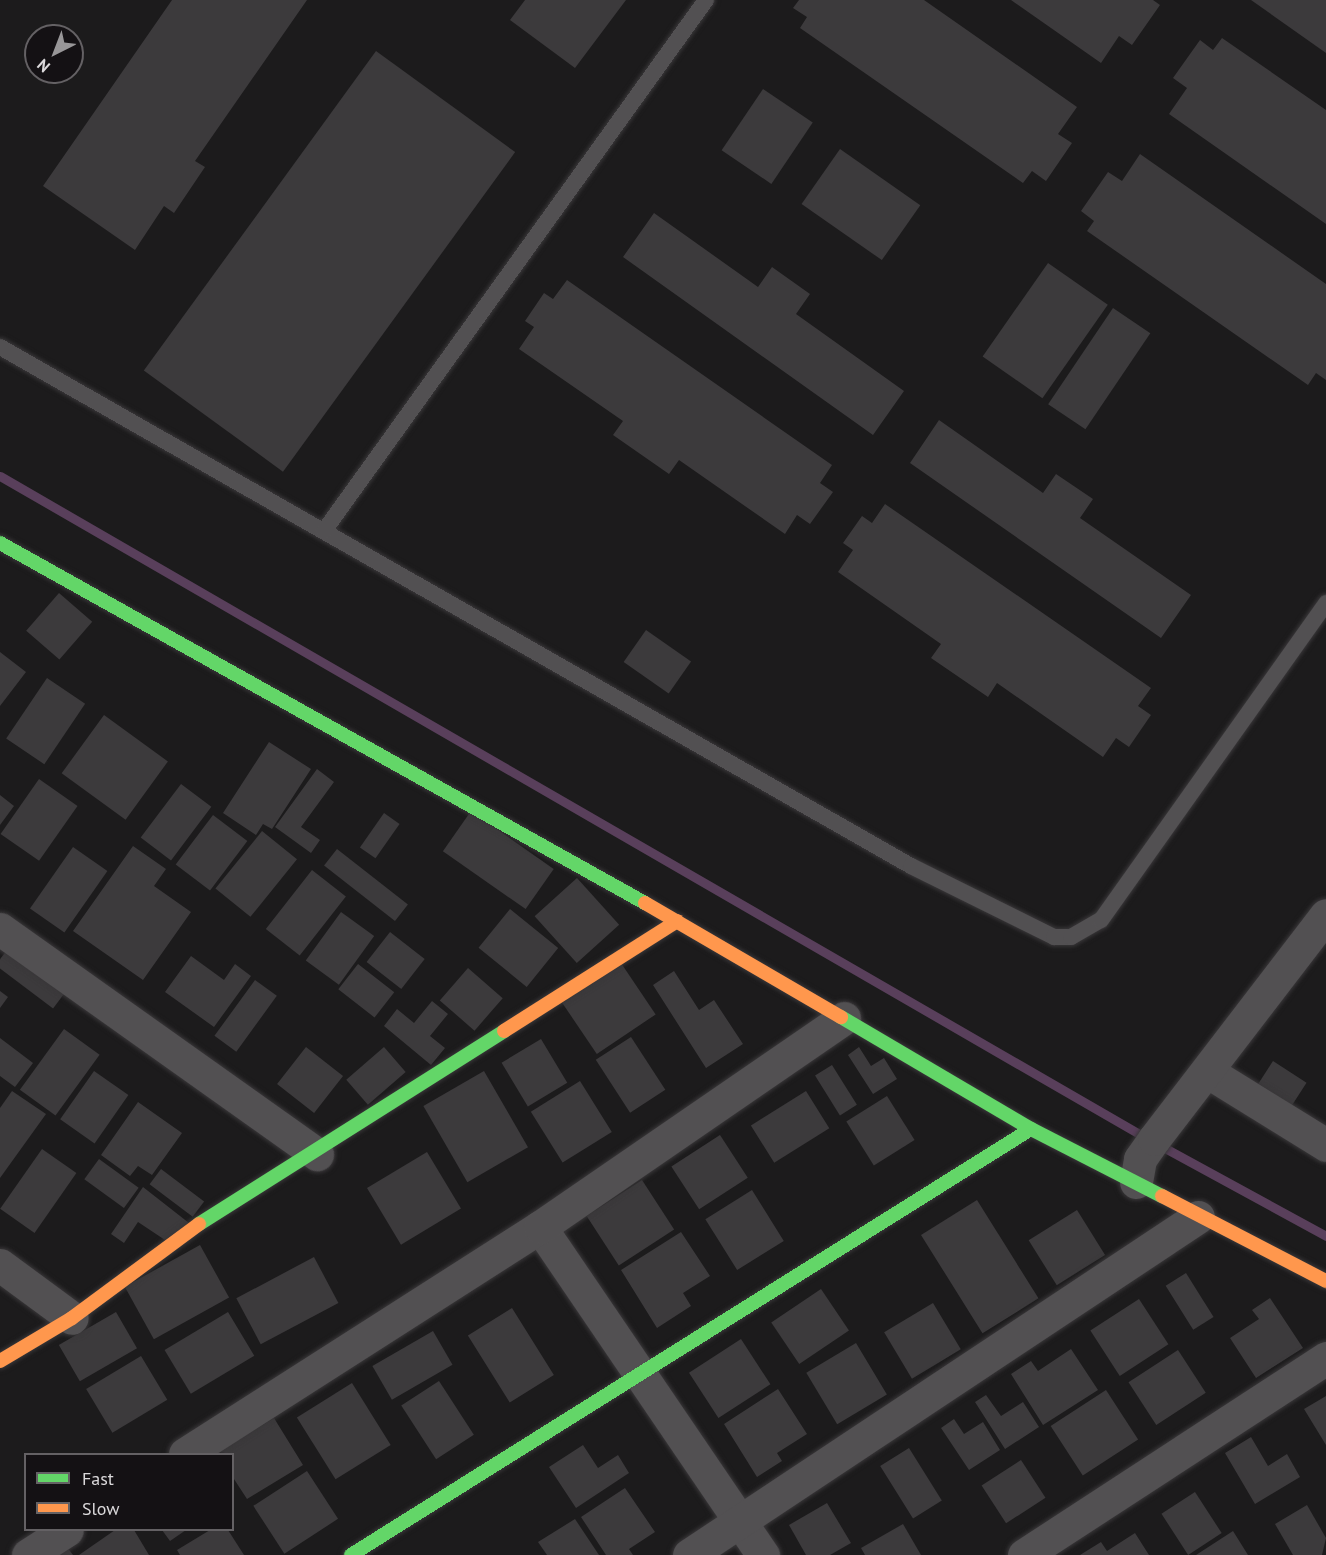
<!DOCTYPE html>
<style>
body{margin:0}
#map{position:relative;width:1326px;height:1555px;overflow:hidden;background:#1c1b1c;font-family:"PT Sans",sans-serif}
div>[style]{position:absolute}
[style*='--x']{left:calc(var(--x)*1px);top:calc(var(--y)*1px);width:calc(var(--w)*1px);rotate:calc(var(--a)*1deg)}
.stream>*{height:9px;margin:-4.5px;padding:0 4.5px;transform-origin:4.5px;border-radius:4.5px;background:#593f5b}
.building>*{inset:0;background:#3c3a3c;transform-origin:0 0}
.roads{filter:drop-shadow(0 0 2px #393739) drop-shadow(0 0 2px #393739)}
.lane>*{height:16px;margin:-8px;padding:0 8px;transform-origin:8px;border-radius:8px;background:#525052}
.street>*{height:33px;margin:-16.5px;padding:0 16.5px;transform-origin:16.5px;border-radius:16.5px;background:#525052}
.fast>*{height:14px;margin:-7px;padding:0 7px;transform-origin:7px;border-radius:7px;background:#63d668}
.slow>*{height:14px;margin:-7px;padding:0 7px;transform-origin:7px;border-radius:7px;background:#ff974d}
span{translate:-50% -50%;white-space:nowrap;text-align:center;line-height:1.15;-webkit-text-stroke:5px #141114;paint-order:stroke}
.legend{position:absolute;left:24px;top:1453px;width:210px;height:78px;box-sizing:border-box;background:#141114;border:2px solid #646164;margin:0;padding:8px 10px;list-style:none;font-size:18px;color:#dbd9db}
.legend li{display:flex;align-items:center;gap:12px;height:30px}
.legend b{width:30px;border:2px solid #646164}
.north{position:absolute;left:24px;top:24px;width:60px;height:60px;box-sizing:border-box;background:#141114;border:2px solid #646164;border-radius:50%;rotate:222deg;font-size:16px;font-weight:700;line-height:24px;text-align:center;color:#dbd9db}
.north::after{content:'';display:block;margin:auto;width:21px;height:27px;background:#989698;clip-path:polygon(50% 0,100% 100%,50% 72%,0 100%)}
</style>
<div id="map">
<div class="stream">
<i style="--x:0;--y:476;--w:1318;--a:30.01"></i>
<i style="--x:1141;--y:1135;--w:211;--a:28.6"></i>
</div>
<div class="building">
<i style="clip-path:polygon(172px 0,307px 0,195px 161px,205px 167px,174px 213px,164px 206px,135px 250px,43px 186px)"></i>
<i style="clip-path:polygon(525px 0,626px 0,575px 68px,510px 20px)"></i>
<i style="clip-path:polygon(799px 0,924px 0,1077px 107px,1058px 134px,1072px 143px,1046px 181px,1032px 171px,1023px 183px,800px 28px,807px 17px,793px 8px)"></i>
<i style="clip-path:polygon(1011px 0,1153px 0,1160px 5px,1132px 45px,1119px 36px,1101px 63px)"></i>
<i style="clip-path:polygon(1251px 0,1326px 0,1326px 53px)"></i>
<i style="clip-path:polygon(1222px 38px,1326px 110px,1326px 224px,1169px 114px,1187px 88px,1173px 78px,1200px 40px,1213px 50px)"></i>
<i style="left:376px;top:51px;width:172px;height:395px;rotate:36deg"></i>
<i style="left:763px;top:89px;width:60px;height:74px;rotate:34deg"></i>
<i style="left:840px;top:149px;width:98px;height:67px;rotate:35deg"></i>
<i style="clip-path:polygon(1140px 154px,1326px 284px,1326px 380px,1316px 373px,1308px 385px,1087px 231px,1094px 221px,1081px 211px,1108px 172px,1122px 181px)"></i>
<i style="clip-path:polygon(654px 213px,758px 287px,772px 267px,810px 294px,796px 314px,904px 391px,873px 435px,623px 257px)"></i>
<i style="left:1048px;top:263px;width:73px;height:114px;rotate:35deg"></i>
<i style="clip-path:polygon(567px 280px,832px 465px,820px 483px,833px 492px,810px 524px,797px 515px,785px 534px,679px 460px,669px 474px,613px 435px,623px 421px,519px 349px,534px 327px,525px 321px,544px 293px,553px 299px)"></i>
<i style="left:1113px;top:308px;width:45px;height:116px;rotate:34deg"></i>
<i style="clip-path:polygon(939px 420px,1043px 493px,1056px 474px,1093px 499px,1080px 518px,1191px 595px,1161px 638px,910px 463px)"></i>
<i style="clip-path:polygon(885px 504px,1151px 688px,1138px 706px,1151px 715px,1129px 747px,1116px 738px,1103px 757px,997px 683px,988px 697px,931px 658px,941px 644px,838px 572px,853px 550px,843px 543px,862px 516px,872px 523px)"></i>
<i style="left:59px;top:593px;width:44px;height:50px;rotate:41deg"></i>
<i style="left:646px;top:630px;width:55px;height:39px;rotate:35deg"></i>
<i style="clip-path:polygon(0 652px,26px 672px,0 706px)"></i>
<i style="left:47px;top:678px;width:46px;height:73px;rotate:34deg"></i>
<i style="left:104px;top:715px;width:79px;height:72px;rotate:36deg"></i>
<i style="clip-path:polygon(269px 742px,311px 769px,272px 829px,263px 824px,256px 835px,223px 813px)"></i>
<i style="clip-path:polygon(317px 769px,334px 782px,301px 827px,320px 840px,311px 853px,275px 827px)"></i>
<i style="left:39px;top:779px;width:47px;height:67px;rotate:35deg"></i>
<i style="left:181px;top:784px;width:38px;height:67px;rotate:37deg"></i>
<i style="clip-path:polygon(0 795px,14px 806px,0 825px)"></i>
<i style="left:471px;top:811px;width:101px;height:49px;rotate:35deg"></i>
<i style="left:384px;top:813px;width:19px;height:42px;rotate:35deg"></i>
<i style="left:213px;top:815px;width:43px;height:62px;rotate:37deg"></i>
<i style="left:262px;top:831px;width:45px;height:74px;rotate:39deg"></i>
<i style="clip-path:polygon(133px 846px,166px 869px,154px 886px,191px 912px,143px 980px,73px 931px)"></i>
<i style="left:73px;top:847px;width:42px;height:75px;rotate:35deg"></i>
<i style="left:337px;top:849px;width:90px;height:21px;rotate:38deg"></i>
<i style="left:312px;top:870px;width:43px;height:75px;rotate:38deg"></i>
<i style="left:577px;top:878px;width:63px;height:57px;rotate:48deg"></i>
<i style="left:510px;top:909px;width:62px;height:50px;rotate:39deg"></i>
<i style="left:341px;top:912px;width:41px;height:60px;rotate:36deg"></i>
<i style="left:390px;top:932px;width:44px;height:38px;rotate:38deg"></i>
<i style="left:7px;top:950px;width:72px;height:19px;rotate:37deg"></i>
<i style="clip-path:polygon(191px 956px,224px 980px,235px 964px,251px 976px,214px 1027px,165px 992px)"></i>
<i style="left:621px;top:963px;width:62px;height:71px;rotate:56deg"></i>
<i style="left:358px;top:964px;width:46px;height:32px;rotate:38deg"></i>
<i style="left:468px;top:968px;width:46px;height:43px;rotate:41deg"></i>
<i style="clip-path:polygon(674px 971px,699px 1010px,714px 1000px,743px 1044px,706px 1068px,653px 985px)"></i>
<i style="left:255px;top:980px;width:27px;height:69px;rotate:36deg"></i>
<i style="clip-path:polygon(0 991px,8px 997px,0 1008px)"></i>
<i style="clip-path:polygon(432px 1001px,448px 1014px,430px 1036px,445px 1048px,431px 1065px,384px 1026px,397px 1009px,414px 1023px)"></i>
<i style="left:64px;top:1029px;width:44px;height:75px;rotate:36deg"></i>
<i style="left:631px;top:1037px;width:63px;height:42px;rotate:57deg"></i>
<i style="clip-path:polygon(0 1038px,33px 1063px,15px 1087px,0 1076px)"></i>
<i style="left:541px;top:1039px;width:51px;height:46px;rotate:59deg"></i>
<i style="left:306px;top:1047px;width:47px;height:47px;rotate:38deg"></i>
<i style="left:384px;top:1047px;width:33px;height:50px;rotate:49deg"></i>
<i style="clip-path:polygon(859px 1047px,871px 1066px,884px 1058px,897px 1079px,873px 1094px,848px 1055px)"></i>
<i style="left:1273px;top:1061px;width:40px;height:27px;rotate:33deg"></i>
<i style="left:832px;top:1065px;width:47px;height:20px;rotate:58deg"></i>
<i style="left:94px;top:1071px;width:42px;height:59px;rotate:35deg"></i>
<i style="left:484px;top:1071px;width:88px;height:70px;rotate:60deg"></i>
<i style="left:580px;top:1081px;width:60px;height:58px;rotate:58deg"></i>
<i style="clip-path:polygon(12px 1091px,46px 1114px,0 1178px,0 1108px)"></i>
<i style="left:806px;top:1091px;width:44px;height:65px;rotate:58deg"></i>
<i style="left:887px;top:1096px;width:52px;height:48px;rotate:58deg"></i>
<i style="clip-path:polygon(138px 1102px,182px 1133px,152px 1175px,138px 1166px,130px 1176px,101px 1155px)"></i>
<i style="left:720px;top:1135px;width:51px;height:58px;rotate:57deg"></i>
<i style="left:42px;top:1149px;width:42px;height:73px;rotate:35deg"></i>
<i style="left:427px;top:1152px;width:66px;height:70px;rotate:59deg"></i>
<i style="left:99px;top:1159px;width:49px;height:25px;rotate:36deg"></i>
<i style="left:161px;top:1169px;width:54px;height:19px;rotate:37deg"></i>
<i style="left:642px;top:1180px;width:59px;height:66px;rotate:57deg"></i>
<i style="clip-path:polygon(143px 1187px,189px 1223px,165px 1240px,138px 1222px,124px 1243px,111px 1234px)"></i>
<i style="left:752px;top:1190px;width:60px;height:55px;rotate:58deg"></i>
<i style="left:977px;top:1200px;width:116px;height:66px;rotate:58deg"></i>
<i style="left:1077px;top:1210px;width:53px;height:57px;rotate:58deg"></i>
<i style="clip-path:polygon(681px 1232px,710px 1276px,683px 1293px,691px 1306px,657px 1328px,621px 1270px)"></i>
<i style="left:200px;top:1245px;width:60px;height:86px;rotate:61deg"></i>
<i style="left:314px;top:1257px;width:52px;height:88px;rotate:62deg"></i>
<i style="left:1186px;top:1273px;width:52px;height:24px;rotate:58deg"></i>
<i style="left:821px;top:1289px;width:50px;height:60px;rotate:56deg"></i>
<i style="clip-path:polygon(1270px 1298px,1303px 1348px,1256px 1378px,1230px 1338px,1259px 1319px,1252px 1310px)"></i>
<i style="left:1139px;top:1299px;width:54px;height:58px;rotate:57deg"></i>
<i style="left:933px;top:1303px;width:54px;height:57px;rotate:59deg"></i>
<i style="left:512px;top:1308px;width:79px;height:52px;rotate:58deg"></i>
<i style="left:116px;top:1312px;width:42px;height:66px;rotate:60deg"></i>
<i style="left:228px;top:1312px;width:51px;height:74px;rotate:59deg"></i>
<i style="left:433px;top:1331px;width:39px;height:70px;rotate:60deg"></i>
<i style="left:741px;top:1339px;width:54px;height:62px;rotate:57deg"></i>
<i style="left:856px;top:1343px;width:60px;height:58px;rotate:59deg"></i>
<i style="clip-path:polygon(1071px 1349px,1098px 1390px,1043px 1425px,1011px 1374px,1031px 1361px,1038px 1371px)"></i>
<i style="left:1178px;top:1350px;width:51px;height:59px;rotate:57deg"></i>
<i style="left:141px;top:1356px;width:51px;height:64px;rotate:59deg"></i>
<i style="left:439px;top:1381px;width:64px;height:45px;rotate:57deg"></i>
<i style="left:352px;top:1383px;width:73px;height:65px;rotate:58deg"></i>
<i style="clip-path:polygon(778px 1389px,807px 1434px,777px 1453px,782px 1461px,757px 1477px,724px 1424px)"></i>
<i style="left:1106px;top:1390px;width:59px;height:66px;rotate:57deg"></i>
<i style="clip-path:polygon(986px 1395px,1001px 1416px,1023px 1402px,1039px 1427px,1005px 1449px,975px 1402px)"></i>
<i style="clip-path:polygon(1326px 1396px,1326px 1445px,1304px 1409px)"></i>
<i style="clip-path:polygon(274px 1418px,303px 1465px,247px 1499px,232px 1476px,232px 1454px,218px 1452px)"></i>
<i style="clip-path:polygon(954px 1419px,964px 1434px,983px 1422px,1000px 1450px,969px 1470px,941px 1428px)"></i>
<i style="clip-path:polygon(1251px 1437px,1268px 1466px,1287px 1454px,1300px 1477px,1255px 1504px,1225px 1453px)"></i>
<i style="clip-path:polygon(583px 1445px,598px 1468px,618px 1455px,629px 1473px,576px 1508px,549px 1467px)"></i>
<i style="left:909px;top:1448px;width:62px;height:34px;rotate:58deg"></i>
<i style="left:1021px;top:1460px;width:45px;height:47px;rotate:57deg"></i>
<i style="left:307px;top:1471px;width:57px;height:64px;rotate:57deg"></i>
<i style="clip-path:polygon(625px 1488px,655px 1532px,629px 1549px,633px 1555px,606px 1555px,581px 1517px)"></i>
<i style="left:1195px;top:1492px;width:49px;height:40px;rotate:57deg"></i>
<i style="clip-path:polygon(827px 1503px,851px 1543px,830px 1555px,806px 1555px,789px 1525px)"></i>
<i style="clip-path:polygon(1307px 1505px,1326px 1538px,1322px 1555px,1293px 1555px,1275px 1524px)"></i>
<i style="clip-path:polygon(575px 1519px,599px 1555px,547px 1555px,538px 1542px)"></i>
<i style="clip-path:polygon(903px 1524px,921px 1555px,865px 1555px,861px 1548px)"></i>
<i style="clip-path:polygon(115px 1530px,134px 1530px,149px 1555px,79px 1555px)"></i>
<i style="clip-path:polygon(162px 1530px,186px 1530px,170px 1541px)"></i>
<i style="clip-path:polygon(210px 1530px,228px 1530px,244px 1555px,180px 1555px,177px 1550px)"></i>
<i style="clip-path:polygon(1233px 1531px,1248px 1555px,1196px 1555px)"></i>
<i style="clip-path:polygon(1135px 1533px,1149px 1555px,1080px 1555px,1101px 1542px,1107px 1551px)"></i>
<i style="clip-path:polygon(67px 1547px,73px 1555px,56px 1555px)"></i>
</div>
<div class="roads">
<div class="lane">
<i style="--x:0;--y:347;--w:1048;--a:29.67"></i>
<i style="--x:911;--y:866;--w:160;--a:26.4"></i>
<i style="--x:1054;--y:937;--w:17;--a:0"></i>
<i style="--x:1071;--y:937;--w:34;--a:-30"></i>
<i style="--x:1101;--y:920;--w:389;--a:-54.6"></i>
<i style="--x:324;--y:531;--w:654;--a:-54.27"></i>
</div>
<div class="street">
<i style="--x:0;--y:929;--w:389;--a:35.4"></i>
<i style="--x:1208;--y:1072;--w:139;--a:31.7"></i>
<i style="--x:1136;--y:1182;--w:23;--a:-80"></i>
<i style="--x:1140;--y:1159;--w:24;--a:-55"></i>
<i style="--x:1154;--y:1139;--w:282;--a:-52.5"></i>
<i style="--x:540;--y:1227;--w:397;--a:55.8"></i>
<i style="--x:0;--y:1265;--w:89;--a:36.4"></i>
<i style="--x:185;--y:1454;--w:421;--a:-32.6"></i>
<i style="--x:540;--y:1227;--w:369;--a:-34.5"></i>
<i style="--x:28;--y:1555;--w:46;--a:-32.7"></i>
<i style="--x:689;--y:1555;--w:611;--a:-33.59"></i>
<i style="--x:1024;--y:1555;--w:361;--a:-33.1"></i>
</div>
<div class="fast">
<i style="--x:0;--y:543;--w:739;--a:29.17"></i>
<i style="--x:841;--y:1017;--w:221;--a:30.5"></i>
<i style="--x:1031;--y:1129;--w:147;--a:27.1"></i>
<i style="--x:199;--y:1224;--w:361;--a:-32.3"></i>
<i style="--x:351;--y:1555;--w:802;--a:-32.07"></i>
</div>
<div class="slow">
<i style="--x:645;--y:903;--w:227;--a:30.2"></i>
<i style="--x:504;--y:1031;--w:205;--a:-32.4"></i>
<i style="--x:1162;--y:1196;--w:185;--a:27.4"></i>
<i style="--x:0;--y:1361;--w:84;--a:-30.8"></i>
<i style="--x:72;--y:1318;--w:158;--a:-36.5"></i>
</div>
</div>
<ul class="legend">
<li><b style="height:8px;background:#63d668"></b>Fast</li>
<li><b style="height:8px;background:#ff974d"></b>Slow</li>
</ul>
<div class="north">N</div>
</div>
